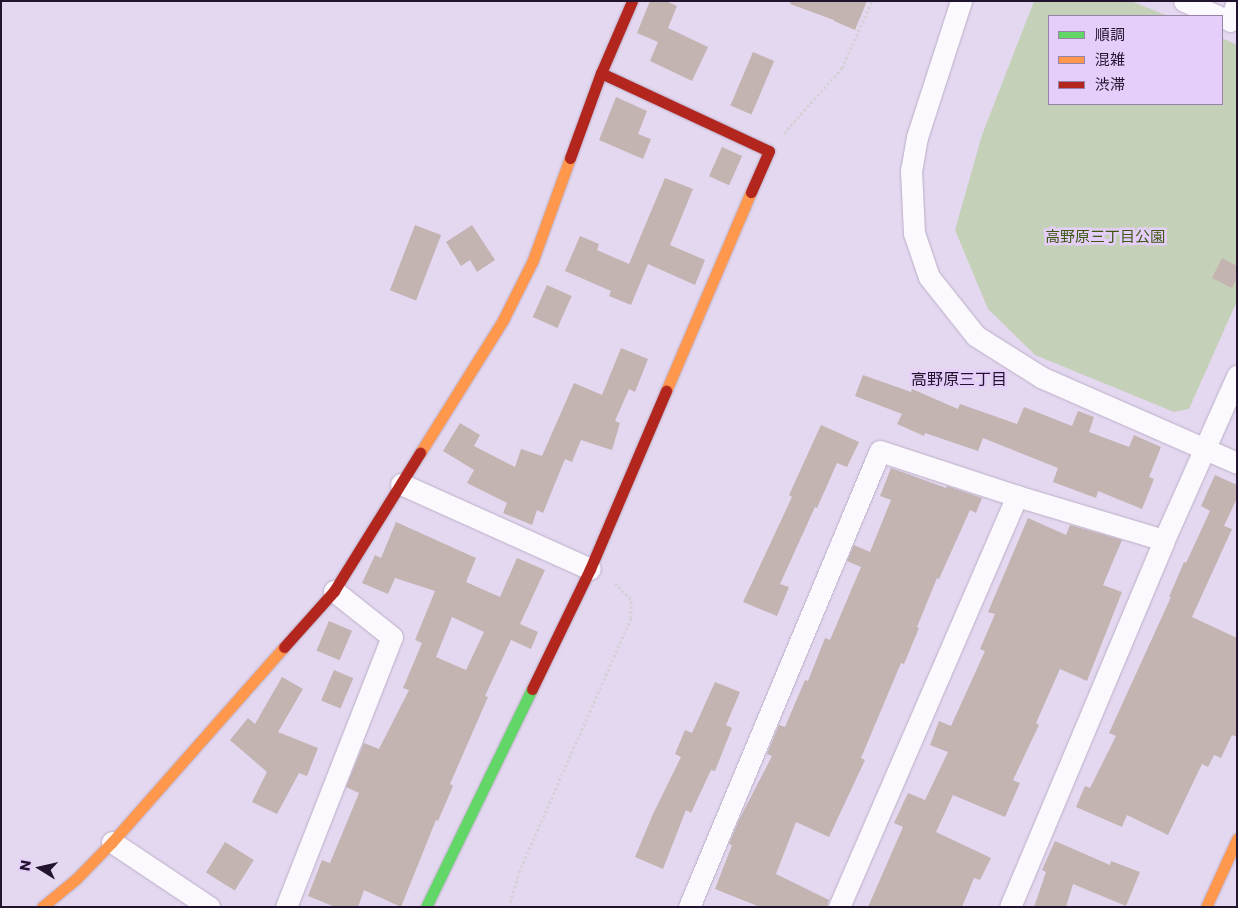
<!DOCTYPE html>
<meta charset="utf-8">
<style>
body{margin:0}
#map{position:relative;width:1238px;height:908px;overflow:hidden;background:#e4d8f0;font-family:Poppins,"Noto Sans JP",sans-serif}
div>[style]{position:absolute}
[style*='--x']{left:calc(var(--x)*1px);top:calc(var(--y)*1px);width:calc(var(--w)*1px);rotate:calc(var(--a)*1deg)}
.green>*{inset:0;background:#c5d0b8}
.building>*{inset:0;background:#c3b3b1;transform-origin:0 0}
.path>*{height:3px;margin-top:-1.5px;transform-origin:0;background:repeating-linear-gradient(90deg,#d5d1d8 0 2.5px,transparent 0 5px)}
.roads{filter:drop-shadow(0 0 1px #bbaec6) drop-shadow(0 0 1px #bbaec6)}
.street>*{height:21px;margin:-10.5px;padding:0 10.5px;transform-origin:10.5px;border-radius:10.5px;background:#fbf9fd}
.fast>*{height:11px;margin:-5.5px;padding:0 5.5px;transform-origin:5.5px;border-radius:5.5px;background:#63d668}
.slow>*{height:11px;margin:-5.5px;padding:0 5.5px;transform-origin:5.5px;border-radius:5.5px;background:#ff974d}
.jam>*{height:11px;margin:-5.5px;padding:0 5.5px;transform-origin:5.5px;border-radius:5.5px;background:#b3261e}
span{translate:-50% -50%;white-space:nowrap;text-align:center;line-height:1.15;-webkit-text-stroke:5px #e5cefa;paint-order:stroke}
.park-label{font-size:15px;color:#3c570f}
.neighbourhood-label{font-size:16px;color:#22132e}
.frame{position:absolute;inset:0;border:2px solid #22132e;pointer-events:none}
.legend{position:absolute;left:1048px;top:15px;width:175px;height:90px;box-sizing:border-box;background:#e5cefa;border:1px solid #9783a8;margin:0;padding:6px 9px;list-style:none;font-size:15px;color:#22132e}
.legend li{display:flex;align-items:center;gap:10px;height:25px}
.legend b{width:25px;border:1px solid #9783a8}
.north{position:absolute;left:15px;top:843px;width:50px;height:50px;-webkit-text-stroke:4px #e5cefa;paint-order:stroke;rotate:280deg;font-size:14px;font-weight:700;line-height:20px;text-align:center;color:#22132e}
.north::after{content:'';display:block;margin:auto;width:18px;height:22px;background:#22132e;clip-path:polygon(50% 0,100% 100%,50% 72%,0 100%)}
</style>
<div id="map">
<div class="green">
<i style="clip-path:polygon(1034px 1px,1131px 1px,1168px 16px,1049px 16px,1049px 104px,1222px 104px,1222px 38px,1237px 45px,1237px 301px,1189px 409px,1174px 412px,1035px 355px,988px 309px,955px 230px,982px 135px)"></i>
</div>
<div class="building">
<i style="clip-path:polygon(650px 1px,666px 1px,677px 6px,668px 28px,708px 47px,692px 81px,650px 61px,658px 42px,637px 33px)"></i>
<i style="clip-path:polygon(791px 1px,867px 1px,855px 30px,834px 21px,834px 20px,790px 4px)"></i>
<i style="left:753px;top:52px;width:23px;height:58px;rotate:23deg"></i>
<i style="clip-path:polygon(616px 97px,647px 111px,638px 134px,651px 139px,643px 159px,599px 140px)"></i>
<i style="left:722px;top:147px;width:22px;height:32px;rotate:24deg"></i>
<i style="clip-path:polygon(665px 178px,693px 189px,670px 245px,705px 260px,695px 285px,648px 264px,631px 305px,609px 296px,611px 291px,565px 271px,580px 236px,599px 244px,597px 250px,629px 264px)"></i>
<i style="left:415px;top:225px;width:28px;height:70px;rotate:21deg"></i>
<i style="clip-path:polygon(472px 225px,495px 260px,477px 272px,470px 260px,461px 266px,446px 242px)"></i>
<i style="clip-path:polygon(1222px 258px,1237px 266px,1237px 278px,1232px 288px,1212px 278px)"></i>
<i style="left:547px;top:285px;width:27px;height:35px;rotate:24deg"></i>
<i style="clip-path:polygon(621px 348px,648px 359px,635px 392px,629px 389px,615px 421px,620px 423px,612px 450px,581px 440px,572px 462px,565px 459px,543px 513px,537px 510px,532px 525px,503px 513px,507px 503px,467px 483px,474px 470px,443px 451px,460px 423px,480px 435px,474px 446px,515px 467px,521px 449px,542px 456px,574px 383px,602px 395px)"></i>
<i style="clip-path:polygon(863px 375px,911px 392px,912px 389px,958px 409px,960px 404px,1017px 424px,1024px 407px,1072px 426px,1078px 411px,1094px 417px,1089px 432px,1129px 447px,1134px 435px,1161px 447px,1149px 477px,1154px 479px,1142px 509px,1098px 491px,1096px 498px,1053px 482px,1058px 468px,983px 438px,978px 451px,925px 433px,924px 436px,897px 424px,902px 414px,855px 396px)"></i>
<i style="clip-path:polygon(821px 425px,859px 442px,847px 467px,837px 463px,817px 508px,815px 507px,780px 584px,789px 587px,777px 616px,743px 602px,792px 497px,789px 495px)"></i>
<i style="clip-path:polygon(891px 468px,946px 488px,947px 486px,982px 498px,976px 513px,970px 510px,939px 579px,937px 578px,917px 627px,919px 628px,904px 664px,901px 663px,861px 758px,865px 760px,829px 837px,796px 822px,776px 874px,829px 900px,827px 907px,760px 907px,715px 889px,732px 845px,729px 844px,739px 820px,772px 756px,767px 754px,779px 725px,785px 727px,805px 680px,808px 681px,825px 638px,830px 640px,861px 567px,847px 561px,854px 545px,870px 552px,891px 500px,880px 496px)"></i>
<i style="clip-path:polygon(1215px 475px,1237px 485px,1237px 498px,1224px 526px,1232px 529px,1192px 617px,1237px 638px,1237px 737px,1232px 735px,1221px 758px,1214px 755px,1208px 767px,1202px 764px,1168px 835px,1127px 815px,1122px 827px,1076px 807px,1085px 786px,1090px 788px,1116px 736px,1109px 733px,1171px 597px,1169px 597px,1184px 562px,1186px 563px,1210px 511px,1201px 506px)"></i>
<i style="clip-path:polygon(1028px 518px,1066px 535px,1070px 525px,1122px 540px,1103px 585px,1122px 592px,1087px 681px,1060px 669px,1036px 723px,1039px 725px,1013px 780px,1020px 783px,1005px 817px,953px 795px,936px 832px,991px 858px,980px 880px,974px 878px,962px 907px,868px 907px,903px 827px,894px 823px,908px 793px,925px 800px,948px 752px,930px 745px,939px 721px,951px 726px,985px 651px,980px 649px,995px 614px,988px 612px)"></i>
<i style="clip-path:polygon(evenodd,396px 522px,476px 558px,466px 582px,500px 597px,517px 558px,545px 570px,520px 624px,538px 632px,531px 649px,511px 640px,485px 696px,488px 697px,450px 784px,453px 786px,438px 821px,436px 820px,401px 907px,364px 890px,358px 907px,335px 907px,308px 896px,322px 860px,330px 863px,359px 793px,346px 787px,364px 743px,379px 749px,409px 690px,403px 688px,422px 643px,415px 640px,435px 591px,395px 578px,388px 594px,362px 583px,375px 555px,381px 558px,396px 522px,452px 617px,484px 632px,466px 670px,436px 657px,452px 617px)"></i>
<i style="left:329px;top:621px;width:25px;height:32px;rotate:23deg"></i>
<i style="left:334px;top:670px;width:21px;height:33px;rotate:23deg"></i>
<i style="clip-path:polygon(282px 677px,303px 689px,278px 732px,318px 748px,307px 776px,299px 773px,277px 814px,252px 802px,267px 772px,230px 740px,248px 718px,255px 724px)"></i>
<i style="clip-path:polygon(715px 682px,740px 692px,726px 725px,732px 728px,715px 771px,711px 770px,691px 813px,686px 810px,663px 869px,635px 857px,653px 814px,681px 757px,675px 754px,685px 730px,692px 733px)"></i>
<i style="clip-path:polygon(1055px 841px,1110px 865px,1111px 861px,1140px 872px,1126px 906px,1073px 884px,1066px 907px,1034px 907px,1046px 872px,1042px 870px)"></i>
<i style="left:225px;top:842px;width:34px;height:36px;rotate:32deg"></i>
</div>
<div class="path">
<i style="--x:784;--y:133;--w:87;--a:-48.3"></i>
<i style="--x:842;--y:68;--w:73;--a:-65.9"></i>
<i style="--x:509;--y:907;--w:36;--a:-74"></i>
<i style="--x:519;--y:872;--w:278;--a:-66.2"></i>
<i style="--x:631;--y:618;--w:19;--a:-90"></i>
<i style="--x:631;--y:599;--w:25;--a:-135"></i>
</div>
<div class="roads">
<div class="street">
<i style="--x:961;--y:1;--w:143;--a:107.9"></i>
<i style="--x:917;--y:137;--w:34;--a:100"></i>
<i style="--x:911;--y:170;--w:63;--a:87.3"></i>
<i style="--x:914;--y:233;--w:46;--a:71.2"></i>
<i style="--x:929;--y:277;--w:75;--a:51.5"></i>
<i style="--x:976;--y:336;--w:77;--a:32.2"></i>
<i style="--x:1041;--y:377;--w:214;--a:23.7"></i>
<i style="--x:1184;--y:1;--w:37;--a:24"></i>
<i style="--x:1230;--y:21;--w:20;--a:-70"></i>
<i style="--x:401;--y:484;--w:207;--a:24.2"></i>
<i style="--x:112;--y:842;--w:117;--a:33.8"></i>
<i style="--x:286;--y:907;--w:290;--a:-68.6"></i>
<i style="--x:392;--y:637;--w:74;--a:-141.6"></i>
<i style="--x:689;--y:907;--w:494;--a:-67.3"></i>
<i style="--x:880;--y:451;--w:144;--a:18.2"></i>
<i style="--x:1017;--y:496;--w:153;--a:16.7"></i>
<i style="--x:839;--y:907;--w:448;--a:-66.6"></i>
<i style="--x:1010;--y:907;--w:398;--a:-67.2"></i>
<i style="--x:1164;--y:540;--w:180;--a:-66"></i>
</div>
<div class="fast">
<i style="--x:426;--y:907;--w:242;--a:-64.1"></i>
</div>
<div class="slow">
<i style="--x:666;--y:391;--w:216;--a:-66.9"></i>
<i style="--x:420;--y:453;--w:157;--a:-58"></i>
<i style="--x:503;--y:320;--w:67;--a:-63.4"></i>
<i style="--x:533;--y:260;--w:109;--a:-70.1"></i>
<i style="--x:42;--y:907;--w:44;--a:-39.5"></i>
<i style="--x:76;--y:879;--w:52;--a:-45.8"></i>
<i style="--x:112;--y:842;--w:260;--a:-48.6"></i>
<i style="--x:1206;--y:907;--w:75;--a:-65.5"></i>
</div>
<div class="jam">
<i style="--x:601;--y:73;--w:185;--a:24.9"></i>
<i style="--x:769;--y:151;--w:45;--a:113.7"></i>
<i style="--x:570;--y:158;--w:90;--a:-70"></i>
<i style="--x:601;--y:73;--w:78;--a:-66.7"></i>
<i style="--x:284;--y:647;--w:75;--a:-48.2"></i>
<i style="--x:334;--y:591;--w:163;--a:-58.1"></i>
<i style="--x:532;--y:689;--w:133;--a:-64.2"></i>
<i style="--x:590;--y:569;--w:194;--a:-66.9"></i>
</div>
</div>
<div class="park-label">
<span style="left:1105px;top:237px">高野原三丁目公園</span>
</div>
<div class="neighbourhood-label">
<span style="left:959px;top:380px">高野原三丁目</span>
</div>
<div class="frame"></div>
<ul class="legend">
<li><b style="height:6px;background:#63d668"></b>順調</li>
<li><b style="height:6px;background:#ff974d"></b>混雑</li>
<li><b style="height:6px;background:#b3261e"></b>渋滞</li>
</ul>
<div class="north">N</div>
</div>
